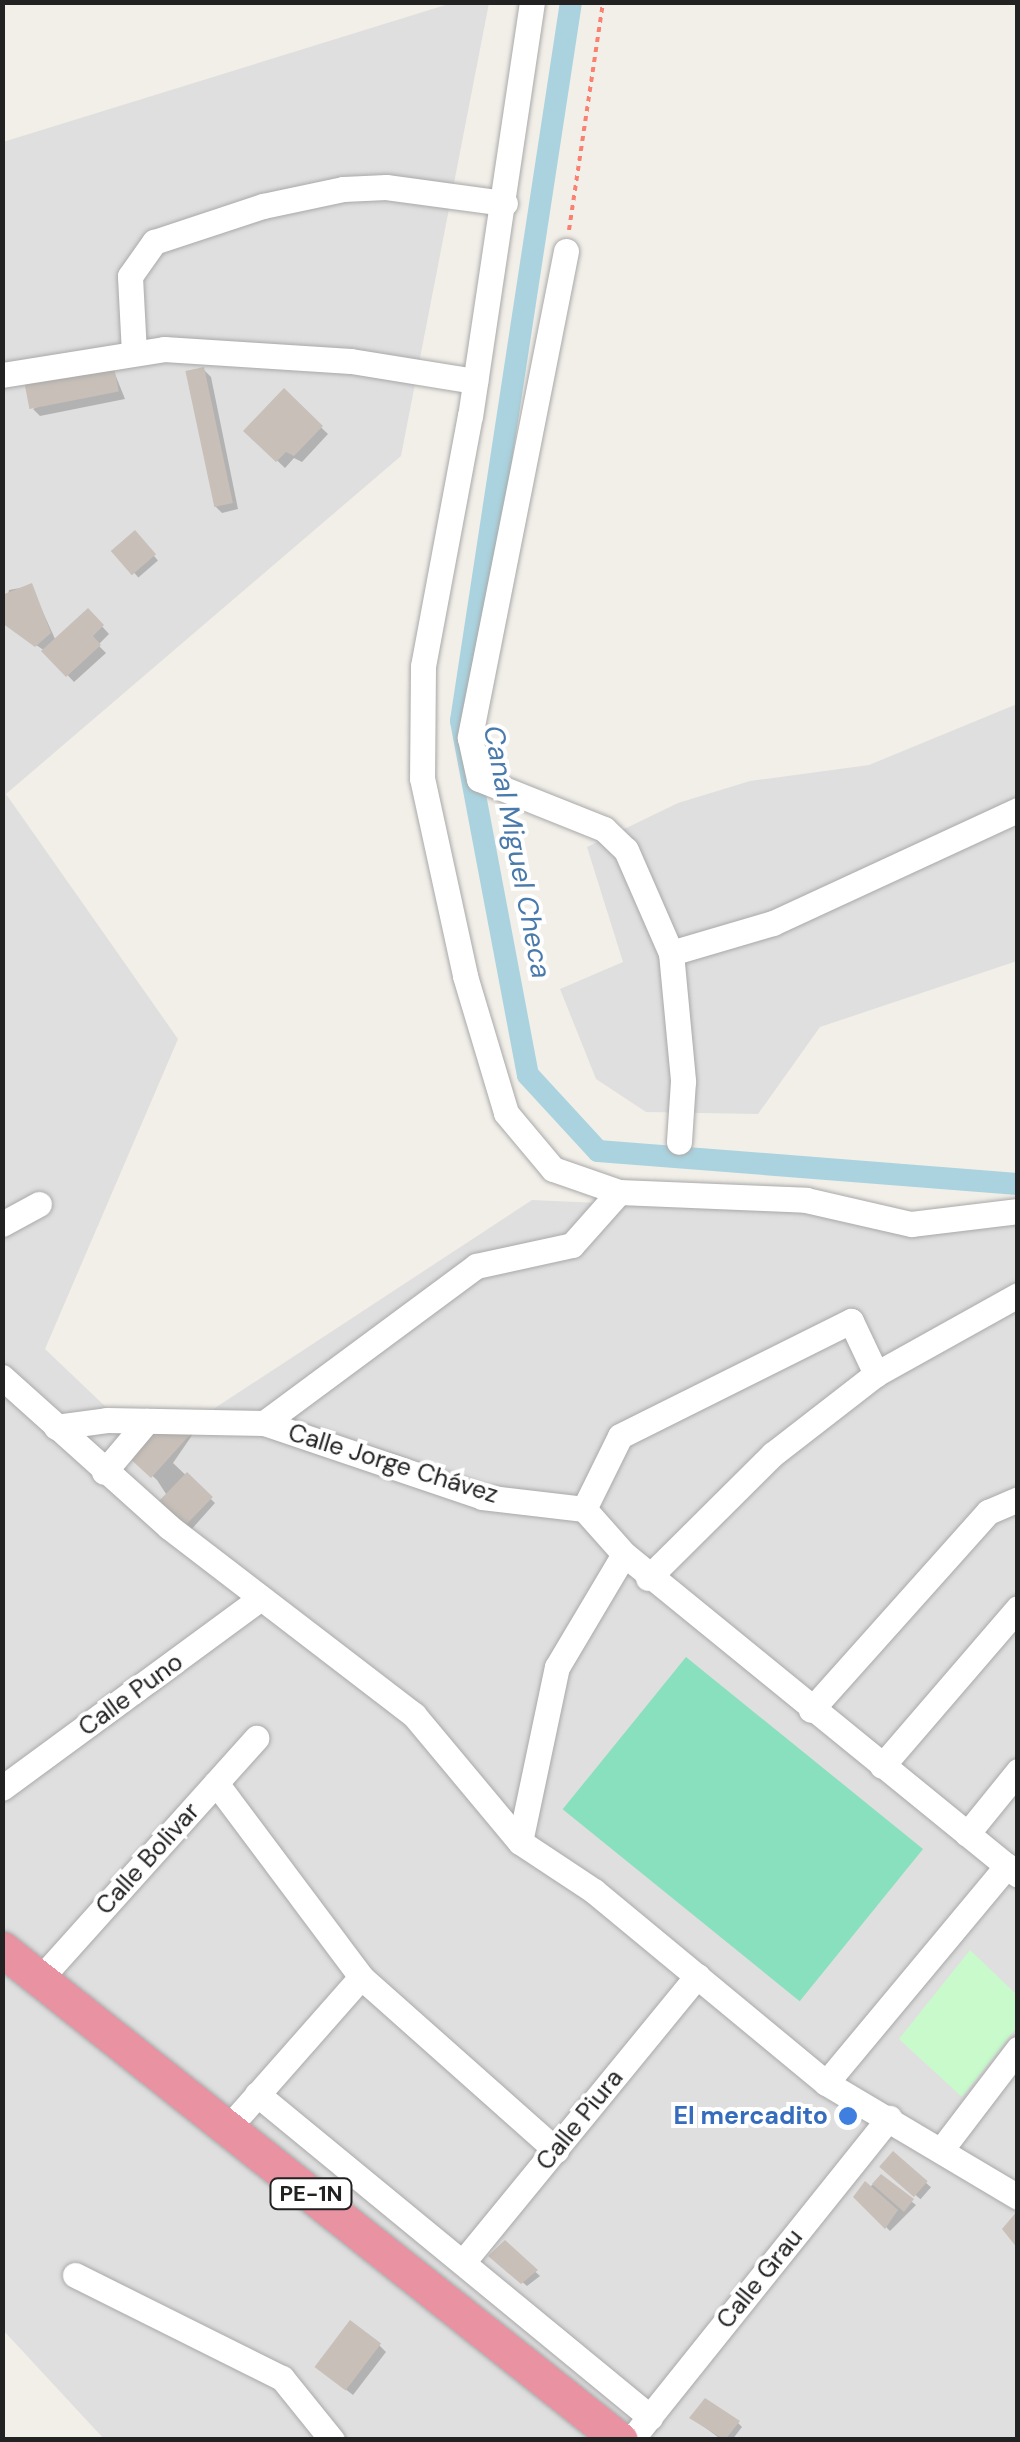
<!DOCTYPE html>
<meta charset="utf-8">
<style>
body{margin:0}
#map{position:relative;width:1020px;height:2442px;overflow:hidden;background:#f2efe9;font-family:"DM Sans",sans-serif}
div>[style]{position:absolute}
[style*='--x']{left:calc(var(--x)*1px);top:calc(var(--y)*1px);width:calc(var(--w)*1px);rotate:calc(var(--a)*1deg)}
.residential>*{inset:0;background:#e0dfdf}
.park>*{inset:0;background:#c8facc}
.pitch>*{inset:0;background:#88e0be;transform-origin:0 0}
.shadow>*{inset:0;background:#0003;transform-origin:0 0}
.canal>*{height:22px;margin:-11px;padding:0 11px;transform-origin:11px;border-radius:11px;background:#aad3df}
.building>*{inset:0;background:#c7bfb8;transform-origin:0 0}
.path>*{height:4px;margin-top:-2px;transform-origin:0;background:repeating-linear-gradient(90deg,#fa8072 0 5px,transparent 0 10px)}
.roads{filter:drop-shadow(0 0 2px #a9a9a9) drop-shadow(0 0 2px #a9a9a9)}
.minor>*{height:25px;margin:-12.5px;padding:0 12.5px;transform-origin:12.5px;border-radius:12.5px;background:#fff}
.highway>*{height:35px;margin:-17.5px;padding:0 17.5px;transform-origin:17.5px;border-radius:17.5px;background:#e892a2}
.dots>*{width:28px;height:28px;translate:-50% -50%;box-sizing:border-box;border:5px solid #fff;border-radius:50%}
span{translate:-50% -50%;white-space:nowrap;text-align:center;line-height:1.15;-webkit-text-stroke:8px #fff;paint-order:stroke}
.shield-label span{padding:2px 8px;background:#fff;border:2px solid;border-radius:8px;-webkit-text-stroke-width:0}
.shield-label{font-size:22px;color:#222;font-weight:700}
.street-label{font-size:25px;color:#222}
.shop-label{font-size:25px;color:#366cbe;font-weight:700}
.right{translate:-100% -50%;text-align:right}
.water-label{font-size:28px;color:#4a7aab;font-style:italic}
.frame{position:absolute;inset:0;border:5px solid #222;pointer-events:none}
</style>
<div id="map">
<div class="residential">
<i style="clip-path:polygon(452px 3px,489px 3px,401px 456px,6px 794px,178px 1039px,45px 1349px,151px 1450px,532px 1200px,1017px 1222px,1017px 2439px,104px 2439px,3px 2330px,3px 142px)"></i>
<i style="clip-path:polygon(1017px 704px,1017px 961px,820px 1027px,758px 1114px,646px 1112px,596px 1079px,560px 989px,623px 962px,587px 847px,678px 803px,750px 781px,869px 765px)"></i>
</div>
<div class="park">
<i style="clip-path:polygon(970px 1950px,1017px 1995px,1017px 2027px,962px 2097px,899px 2039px)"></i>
</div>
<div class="pitch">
<i style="left:686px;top:1657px;width:305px;height:196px;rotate:39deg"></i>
</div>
<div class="shadow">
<i style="clip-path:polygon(113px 369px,125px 399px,40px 416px,33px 409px)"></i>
<i style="clip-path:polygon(204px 370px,211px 377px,238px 509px,222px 513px,215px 506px)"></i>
<i style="clip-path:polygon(284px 392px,328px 434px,302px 462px,294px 458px,285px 468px,246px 431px)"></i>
<i style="left:135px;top:534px;width:35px;height:26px;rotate:49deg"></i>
<i style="clip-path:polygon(31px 586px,56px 641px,88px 611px,109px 634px,98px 645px,106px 653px,74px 682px,45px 651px,2px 622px,9px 590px)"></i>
<i style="clip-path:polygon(195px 1431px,173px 1463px,215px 1503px,190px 1531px,157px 1480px,130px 1455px)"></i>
<i style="left:894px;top:2155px;width:49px;height:16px;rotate:41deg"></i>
<i style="clip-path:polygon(881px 2178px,916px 2205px,890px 2231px,857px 2197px)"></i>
<i style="clip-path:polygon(505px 2244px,540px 2276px,527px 2286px,492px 2256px)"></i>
<i style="clip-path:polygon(379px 2345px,386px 2352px,353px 2395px,322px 2371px)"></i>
<i style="clip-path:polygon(692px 2418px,738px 2423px,742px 2427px,732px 2440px,722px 2440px)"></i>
</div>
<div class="canal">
<i style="--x:571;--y:2;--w:727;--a:98.7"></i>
<i style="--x:461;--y:721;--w:360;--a:79.3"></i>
<i style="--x:528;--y:1075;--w:103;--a:47.4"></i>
<i style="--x:598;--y:1151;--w:421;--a:4.5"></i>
</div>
<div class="building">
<i style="left:114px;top:367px;width:25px;height:91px;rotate:79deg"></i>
<i style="left:204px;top:367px;width:139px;height:19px;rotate:78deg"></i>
<i style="clip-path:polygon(284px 388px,323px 426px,294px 456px,286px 452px,276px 462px,243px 431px)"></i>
<i style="left:135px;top:530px;width:32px;height:32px;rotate:49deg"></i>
<i style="clip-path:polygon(32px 583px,51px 633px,35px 647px,2px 623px,2px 595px)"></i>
<i style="clip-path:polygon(88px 608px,104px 625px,93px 636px,101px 645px,66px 677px,41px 651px)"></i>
<i style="clip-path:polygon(155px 1426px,196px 1428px,151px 1478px,126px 1455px)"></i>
<i style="left:187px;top:1472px;width:36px;height:42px;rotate:44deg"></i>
<i style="left:893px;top:2151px;width:46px;height:21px;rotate:41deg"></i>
<i style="clip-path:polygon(881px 2174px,914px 2199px,904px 2212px,872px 2184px)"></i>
<i style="clip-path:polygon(865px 2181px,898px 2210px,885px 2229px,853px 2197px)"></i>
<i style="clip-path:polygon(1018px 2210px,1018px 2249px,1002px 2229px)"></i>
<i style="clip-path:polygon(505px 2240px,538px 2270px,521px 2284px,488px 2256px)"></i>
<i style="left:350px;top:2320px;width:39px;height:59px;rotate:37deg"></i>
<i style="clip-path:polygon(705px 2398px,740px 2421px,725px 2440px,689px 2418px)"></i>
</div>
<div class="path">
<i style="--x:569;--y:230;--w:231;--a:-81.5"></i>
</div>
<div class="roads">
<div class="minor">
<i style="--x:532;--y:2;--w:418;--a:98.5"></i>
<i style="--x:470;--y:415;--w:256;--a:100.6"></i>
<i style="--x:423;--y:667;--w:111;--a:90.5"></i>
<i style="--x:422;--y:778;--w:203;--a:77.7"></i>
<i style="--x:465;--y:976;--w:143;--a:73.3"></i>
<i style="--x:506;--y:1113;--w:73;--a:50"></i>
<i style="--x:553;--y:1169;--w:70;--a:19.2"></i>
<i style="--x:619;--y:1192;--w:187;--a:2.4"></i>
<i style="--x:806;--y:1200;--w:108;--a:12.9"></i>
<i style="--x:911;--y:1224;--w:108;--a:-6.9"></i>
<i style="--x:566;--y:251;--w:496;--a:101.2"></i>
<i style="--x:470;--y:738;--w:42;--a:77.6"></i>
<i style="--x:479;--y:779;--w:135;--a:21.8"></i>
<i style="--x:604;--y:829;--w:30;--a:44"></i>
<i style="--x:626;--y:850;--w:112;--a:66.4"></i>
<i style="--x:671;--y:953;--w:129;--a:84.6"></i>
<i style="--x:683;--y:1081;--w:61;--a:93.8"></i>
<i style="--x:134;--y:353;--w:77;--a:-93"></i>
<i style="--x:130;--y:276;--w:42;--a:-54.8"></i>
<i style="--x:154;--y:242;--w:115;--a:-18.3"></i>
<i style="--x:263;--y:206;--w:82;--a:-12"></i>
<i style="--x:343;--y:189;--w:43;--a:-2.7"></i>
<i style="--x:386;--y:187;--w:120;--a:7.7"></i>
<i style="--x:2;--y:375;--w:164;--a:-9.1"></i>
<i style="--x:164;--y:349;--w:187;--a:3.7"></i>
<i style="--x:351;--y:361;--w:126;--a:9.2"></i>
<i style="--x:671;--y:953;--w:106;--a:-16.4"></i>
<i style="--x:773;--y:923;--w:270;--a:-24.8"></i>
<i style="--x:2;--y:1224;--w:42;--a:-28.4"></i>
<i style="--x:2;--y:1377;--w:224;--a:41.9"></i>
<i style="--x:169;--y:1527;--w:309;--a:37.5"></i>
<i style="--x:414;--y:1715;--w:165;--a:50.2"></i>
<i style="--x:520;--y:1842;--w:89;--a:33.5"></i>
<i style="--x:594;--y:1891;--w:301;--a:39.6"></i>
<i style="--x:826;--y:2083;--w:223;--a:30.7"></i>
<i style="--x:264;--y:1423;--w:264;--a:-36.5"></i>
<i style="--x:476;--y:1266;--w:98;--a:-12.3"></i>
<i style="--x:572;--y:1245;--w:71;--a:-48.4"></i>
<i style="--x:56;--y:1427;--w:51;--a:-7.8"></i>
<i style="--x:107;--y:1420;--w:157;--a:1.1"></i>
<i style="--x:264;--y:1423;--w:230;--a:18.7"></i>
<i style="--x:482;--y:1497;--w:103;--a:6.7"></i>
<i style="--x:104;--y:1472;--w:67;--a:-49.9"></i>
<i style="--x:624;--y:1554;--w:508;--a:39.17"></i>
<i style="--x:648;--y:1578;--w:176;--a:-44.8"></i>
<i style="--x:773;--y:1454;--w:130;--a:-37.8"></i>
<i style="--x:876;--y:1374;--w:162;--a:-29.1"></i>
<i style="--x:811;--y:1710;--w:266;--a:-48.2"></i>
<i style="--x:988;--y:1512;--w:33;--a:-23"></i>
<i style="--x:882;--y:1766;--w:208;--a:-49.3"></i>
<i style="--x:216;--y:1783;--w:242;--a:53.2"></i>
<i style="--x:361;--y:1977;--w:261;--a:41.6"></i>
<i style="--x:2;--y:1788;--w:318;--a:-36.3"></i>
<i style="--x:967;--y:1834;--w:81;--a:-51"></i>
<i style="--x:520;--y:1842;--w:179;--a:-78.1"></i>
<i style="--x:557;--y:1667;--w:131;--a:-59.3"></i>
<i style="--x:624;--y:1554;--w:60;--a:-131.6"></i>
<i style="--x:584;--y:1509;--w:81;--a:-63.7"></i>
<i style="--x:620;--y:1436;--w:258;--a:-26.5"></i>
<i style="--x:851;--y:1321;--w:59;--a:64.7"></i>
<i style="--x:40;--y:1979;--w:324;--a:-48.1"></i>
<i style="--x:826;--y:2083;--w:283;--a:-50.2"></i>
<i style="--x:257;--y:2094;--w:509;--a:39.42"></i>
<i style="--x:228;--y:2128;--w:201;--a:-48.6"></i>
<i style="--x:941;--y:2150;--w:127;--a:-52.7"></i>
<i style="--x:463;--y:2262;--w:370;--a:-50.7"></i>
<i style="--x:75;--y:2275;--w:231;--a:26.5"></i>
<i style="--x:282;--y:2378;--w:80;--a:51.1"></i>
<i style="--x:631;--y:2440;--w:413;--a:-51.3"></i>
</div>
<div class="highway">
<i style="--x:2;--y:1949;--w:789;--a:38.47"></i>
</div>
</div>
<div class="dots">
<i style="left:848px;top:2116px;background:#3f7fe0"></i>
</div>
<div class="shield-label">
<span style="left:311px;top:2194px">PE-1N</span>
</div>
<div class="street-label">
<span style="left:393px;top:1464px;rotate:17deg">Calle Jorge Chávez</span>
<span style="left:131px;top:1695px;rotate:-36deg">Calle Puno</span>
<span style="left:148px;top:1859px;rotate:-48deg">Calle Bolivar</span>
<span style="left:580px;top:2120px;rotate:-51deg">Calle Piura</span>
<span style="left:760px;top:2279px;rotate:-51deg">Calle Grau</span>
</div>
<div class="shop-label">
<span class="right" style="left:828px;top:2116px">El mercadito</span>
</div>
<div class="water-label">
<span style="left:517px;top:852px;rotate:79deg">Canal Miguel Checa</span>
</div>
<div class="frame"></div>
</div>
